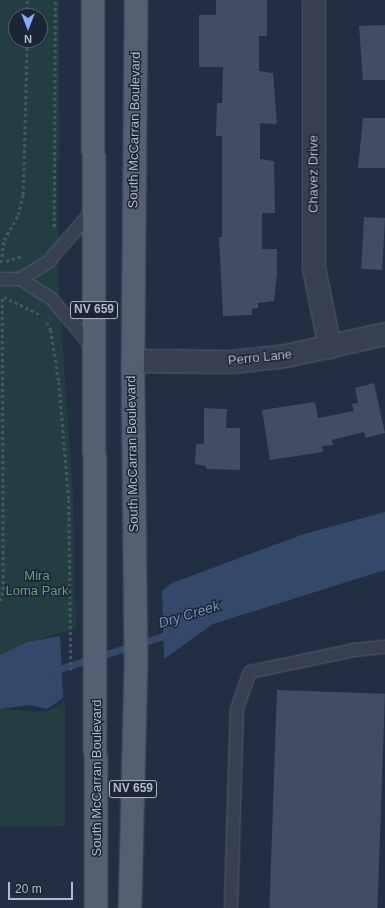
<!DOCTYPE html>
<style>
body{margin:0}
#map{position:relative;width:385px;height:908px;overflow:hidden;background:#222e41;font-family:Arial,sans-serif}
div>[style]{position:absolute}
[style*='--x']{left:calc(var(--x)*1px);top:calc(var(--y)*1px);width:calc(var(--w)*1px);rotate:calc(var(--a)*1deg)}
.green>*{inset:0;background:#243d42}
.water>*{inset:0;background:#344869}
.stream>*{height:7px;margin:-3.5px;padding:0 3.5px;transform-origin:3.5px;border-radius:3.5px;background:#344869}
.building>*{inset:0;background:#414d63;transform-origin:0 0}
.path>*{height:2.5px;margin-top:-1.25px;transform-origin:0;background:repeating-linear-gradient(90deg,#425a5f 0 3px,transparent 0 6px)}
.roads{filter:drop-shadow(0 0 1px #545e6e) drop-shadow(0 0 1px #545e6e)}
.service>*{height:12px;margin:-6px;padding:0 6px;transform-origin:6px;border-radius:6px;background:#374051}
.minor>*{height:22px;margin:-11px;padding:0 11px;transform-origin:11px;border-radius:11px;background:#374051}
.primary>*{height:22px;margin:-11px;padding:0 11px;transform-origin:11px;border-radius:11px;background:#545f71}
span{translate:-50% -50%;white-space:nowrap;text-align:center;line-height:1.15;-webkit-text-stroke:3px #1b2536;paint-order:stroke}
.shield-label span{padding:1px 3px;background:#1b2536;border:1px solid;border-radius:3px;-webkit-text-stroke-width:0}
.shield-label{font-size:12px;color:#b3bbcb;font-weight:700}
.street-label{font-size:13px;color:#b3bbcb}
.park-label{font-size:13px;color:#689e77}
.water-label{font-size:14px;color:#788eb5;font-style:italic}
.north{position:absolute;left:8px;top:8px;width:40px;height:40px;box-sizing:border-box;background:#1b2536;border:1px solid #586172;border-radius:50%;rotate:180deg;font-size:11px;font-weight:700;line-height:16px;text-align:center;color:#b3bbcb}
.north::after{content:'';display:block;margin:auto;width:14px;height:18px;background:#84adff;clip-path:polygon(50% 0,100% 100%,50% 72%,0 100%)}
.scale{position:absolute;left:8px;top:882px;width:65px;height:18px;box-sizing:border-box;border:2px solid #b3bbcb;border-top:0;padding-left:5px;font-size:12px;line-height:14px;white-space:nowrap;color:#b3bbcb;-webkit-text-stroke:3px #1b2536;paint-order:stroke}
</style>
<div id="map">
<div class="green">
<i style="clip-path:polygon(evenodd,0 0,59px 0,59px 291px,73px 494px,76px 629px,27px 642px,0 655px,0 0,16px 16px,40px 16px,40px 40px,16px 40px,16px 16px)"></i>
<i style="clip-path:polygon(65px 701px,65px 826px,0 827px,0 709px,46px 712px)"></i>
</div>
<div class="water">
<i style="clip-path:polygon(385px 512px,385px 570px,213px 624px,164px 659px,162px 591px,172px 583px,304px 534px)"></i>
<i style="clip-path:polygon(60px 636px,63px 698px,47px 709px,30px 705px,0 709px,0 655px,27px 642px)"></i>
</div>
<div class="stream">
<i style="--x:53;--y:671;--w:126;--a:-17.6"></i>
</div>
<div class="building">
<i style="clip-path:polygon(216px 0,267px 0,267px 36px,259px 36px,259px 71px,273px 73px,277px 124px,260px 123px,260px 159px,274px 161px,275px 213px,262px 213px,262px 249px,277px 249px,277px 273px,274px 301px,258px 303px,258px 308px,252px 309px,252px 315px,223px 316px,219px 237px,222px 237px,222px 136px,216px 136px,217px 103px,222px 103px,223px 67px,199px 67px,199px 15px,216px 15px)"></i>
<i style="clip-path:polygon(385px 25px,385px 80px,363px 80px,359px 26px)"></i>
<i style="clip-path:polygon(363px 118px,385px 118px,385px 168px,358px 168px)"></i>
<i style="left:364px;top:217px;width:21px;height:52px;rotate:3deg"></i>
<i style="clip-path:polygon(374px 383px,385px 433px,366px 438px,364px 432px,332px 440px,333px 445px,322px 446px,323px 452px,270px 460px,262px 410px,315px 402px,318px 418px,354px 411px,352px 404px,358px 403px,355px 388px)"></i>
<i style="clip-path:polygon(204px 408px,227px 409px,226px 428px,240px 428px,240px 470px,206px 469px,206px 466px,195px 464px,196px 444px,204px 444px)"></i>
<i style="left:277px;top:690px;width:108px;height:218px;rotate:2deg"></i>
</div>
<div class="path">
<i style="--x:27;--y:16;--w:16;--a:-90"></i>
<i style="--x:54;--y:227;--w:227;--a:-89.7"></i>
<i style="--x:6;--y:261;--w:17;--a:-17"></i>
<i style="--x:1;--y:263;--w:23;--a:-83"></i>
<i style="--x:4;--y:240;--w:29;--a:-61"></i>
<i style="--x:18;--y:215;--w:21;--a:-76"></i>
<i style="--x:23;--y:195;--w:155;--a:-88.5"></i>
<i style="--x:4;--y:297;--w:41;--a:25.9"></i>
<i style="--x:47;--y:322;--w:9;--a:63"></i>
<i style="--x:51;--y:330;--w:53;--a:81.3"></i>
<i style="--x:59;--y:382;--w:118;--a:85.2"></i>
<i style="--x:69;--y:500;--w:170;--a:89.3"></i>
<i style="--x:0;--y:601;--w:11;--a:-75"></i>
<i style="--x:3;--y:590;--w:294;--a:-90.2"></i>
</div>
<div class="roads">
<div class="service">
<i style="--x:0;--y:279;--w:20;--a:0"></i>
<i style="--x:20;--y:279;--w:36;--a:32"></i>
<i style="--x:51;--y:298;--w:65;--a:50"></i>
<i style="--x:20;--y:279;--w:33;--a:-31"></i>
<i style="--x:48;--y:262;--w:69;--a:-49.1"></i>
<i style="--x:231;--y:908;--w:199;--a:-88.3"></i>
<i style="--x:237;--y:709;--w:39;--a:-71"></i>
<i style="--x:250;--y:672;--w:106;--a:-11.9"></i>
<i style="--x:354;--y:650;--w:31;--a:-6"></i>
</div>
<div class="minor">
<i style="--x:314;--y:0;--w:268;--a:90"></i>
<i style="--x:314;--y:268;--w:81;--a:78.6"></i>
<i style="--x:133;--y:361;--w:99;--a:0.6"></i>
<i style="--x:232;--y:362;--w:54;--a:-6.3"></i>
<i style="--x:286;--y:356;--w:101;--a:-12.5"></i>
</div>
<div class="primary">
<i style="--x:93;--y:0;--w:908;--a:89.81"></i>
<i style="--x:130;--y:908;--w:239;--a:-88.6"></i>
<i style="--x:136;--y:669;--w:308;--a:-90.6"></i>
<i style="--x:133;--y:361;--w:361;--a:-89.5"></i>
</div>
</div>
<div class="shield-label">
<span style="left:94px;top:310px">NV 659</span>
<span style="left:133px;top:789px">NV 659</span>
</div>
<div class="street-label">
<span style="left:135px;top:130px;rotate:-89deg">South McCarran Boulevard</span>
<span style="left:314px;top:174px;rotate:-90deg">Chavez Drive</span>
<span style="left:260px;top:358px;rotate:-6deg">Perro Lane</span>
<span style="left:133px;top:454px;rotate:-91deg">South McCarran Boulevard</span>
<span style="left:97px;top:778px;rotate:-90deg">South McCarran Boulevard</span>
</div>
<div class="park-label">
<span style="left:37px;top:584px">Mira<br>Loma Park</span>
</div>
<div class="water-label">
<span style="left:189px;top:614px;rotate:-17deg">Dry Creek</span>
</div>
<div class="north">N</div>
<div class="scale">20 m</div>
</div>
